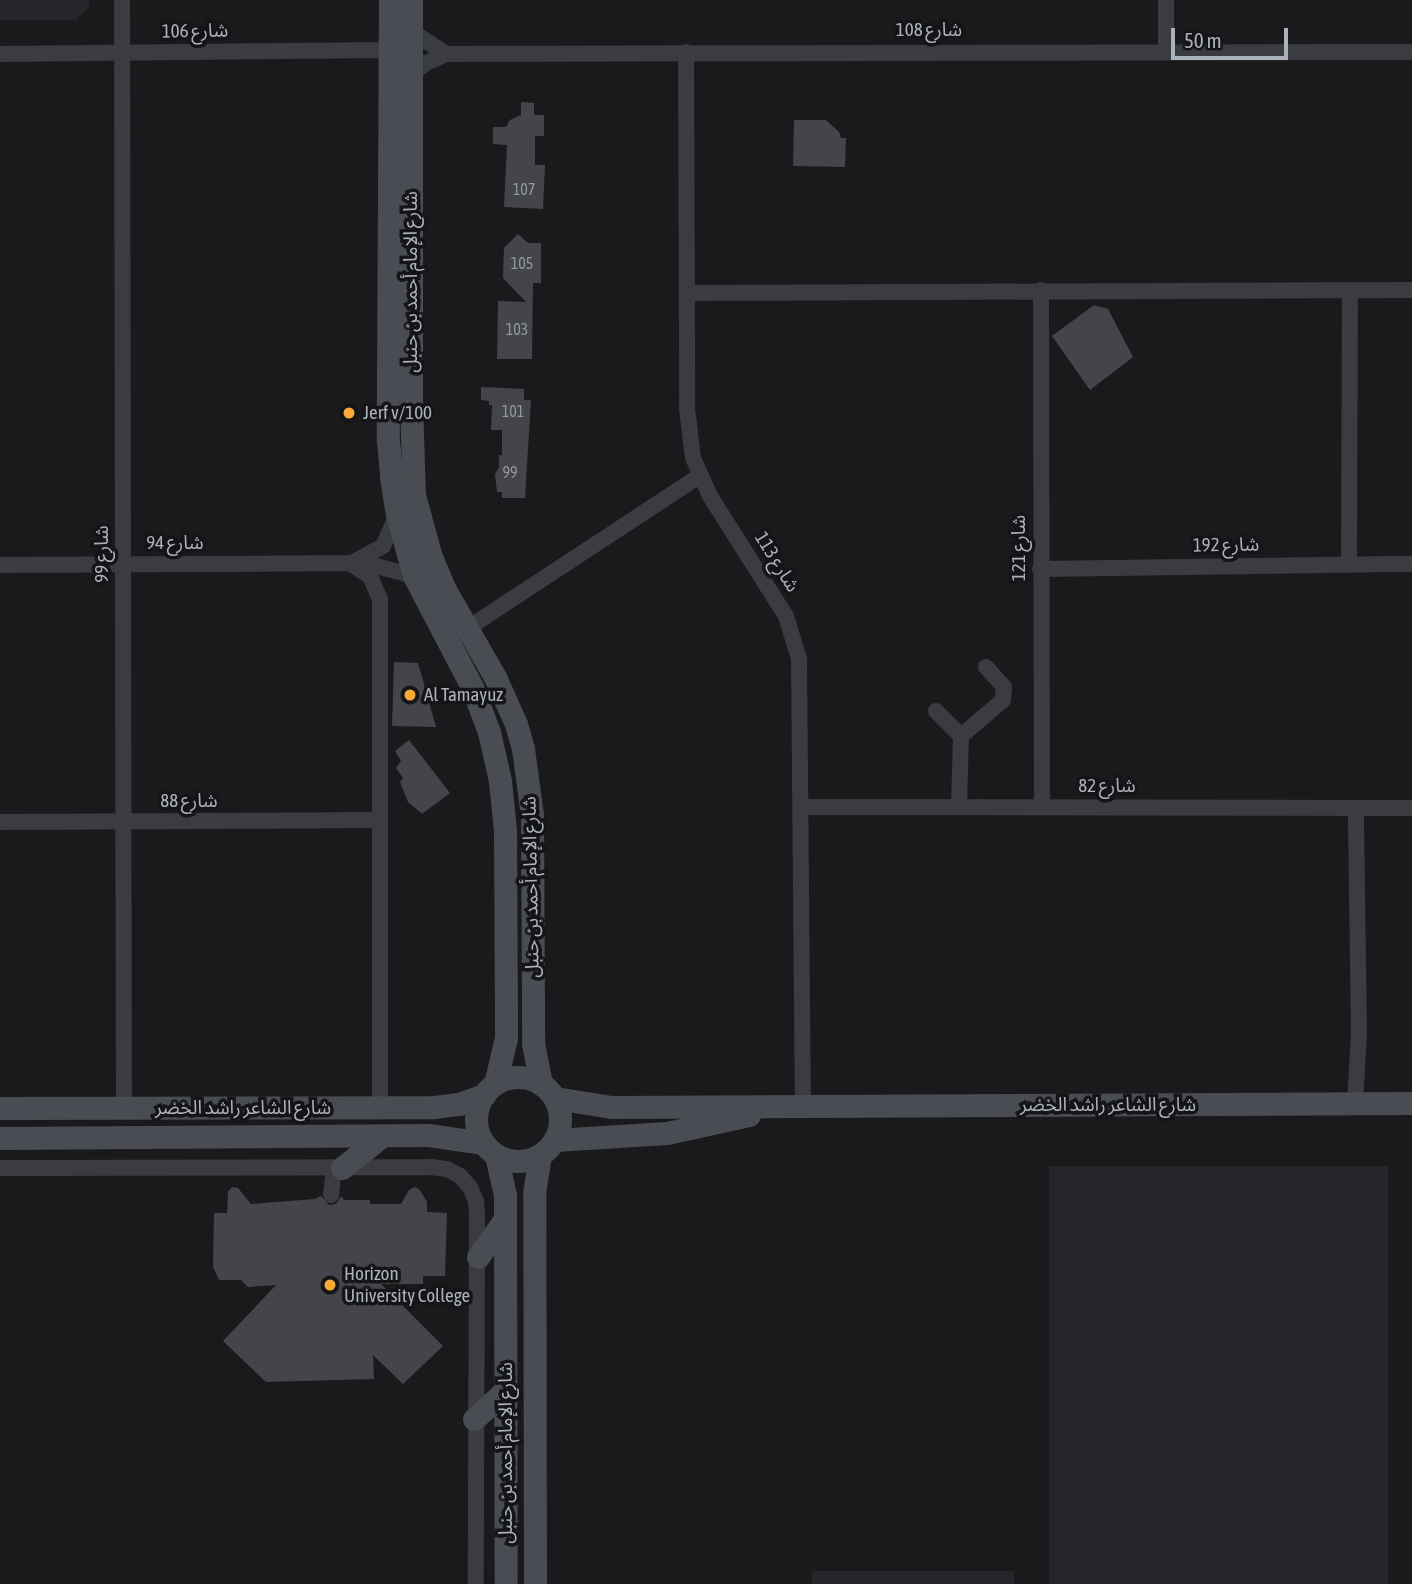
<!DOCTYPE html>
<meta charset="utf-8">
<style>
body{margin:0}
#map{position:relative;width:1412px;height:1584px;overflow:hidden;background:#1a1a1d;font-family:"Asap Condensed","Noto Sans Arabic",sans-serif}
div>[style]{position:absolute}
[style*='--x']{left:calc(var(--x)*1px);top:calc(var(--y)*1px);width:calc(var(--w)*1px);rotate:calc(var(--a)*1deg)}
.built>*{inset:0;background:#26262a;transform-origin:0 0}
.building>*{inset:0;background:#44454a}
.street>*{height:16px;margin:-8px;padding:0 8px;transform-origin:8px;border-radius:8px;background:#3b3c42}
.secondary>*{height:23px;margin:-11.5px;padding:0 11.5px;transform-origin:11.5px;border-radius:11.5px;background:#494c52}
.secondary>.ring{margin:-11.5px;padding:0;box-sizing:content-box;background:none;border:23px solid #494c52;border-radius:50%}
.dots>*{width:19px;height:19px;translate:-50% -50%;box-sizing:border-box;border:4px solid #151518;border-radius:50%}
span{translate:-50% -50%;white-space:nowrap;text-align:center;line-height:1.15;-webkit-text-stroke:7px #151518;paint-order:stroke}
.number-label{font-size:16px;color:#9297a0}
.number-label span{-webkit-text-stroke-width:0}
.street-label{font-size:19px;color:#acb2bc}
.poi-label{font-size:19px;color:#acb2bc}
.left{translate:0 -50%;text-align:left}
.scale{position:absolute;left:1171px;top:28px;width:117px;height:32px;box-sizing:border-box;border:4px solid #acb2bc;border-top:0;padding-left:9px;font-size:21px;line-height:24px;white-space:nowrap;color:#acb2bc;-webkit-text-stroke:5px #151518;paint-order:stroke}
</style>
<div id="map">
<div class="built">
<i style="clip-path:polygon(0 0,89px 0,89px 7px,76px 20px,0 20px)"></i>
<i style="left:1049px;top:1166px;width:339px;height:418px"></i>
<i style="left:1014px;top:1571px;width:13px;height:202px;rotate:90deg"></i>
</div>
<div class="building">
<i style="clip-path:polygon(521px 102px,534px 103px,534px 115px,544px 115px,544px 136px,535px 136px,535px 165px,545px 165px,543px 209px,504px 207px,507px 145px,493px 144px,493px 127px,506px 127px,510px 120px,521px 115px)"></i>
<i style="clip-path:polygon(794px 120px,826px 120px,839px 132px,841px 138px,846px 138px,845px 167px,793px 166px)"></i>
<i style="clip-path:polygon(518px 234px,528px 243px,541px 243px,541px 283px,533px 283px,532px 359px,497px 359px,498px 301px,526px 302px,503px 278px,504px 248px)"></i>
<i style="clip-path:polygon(1094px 305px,1108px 309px,1133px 357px,1090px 390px,1052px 336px)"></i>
<i style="clip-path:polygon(481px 387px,524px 389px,524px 400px,531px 400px,525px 498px,502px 498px,502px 492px,497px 492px,495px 474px,499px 467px,499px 455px,502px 455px,502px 430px,491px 430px,492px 405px,489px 405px,489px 401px,481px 400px)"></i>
<i style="clip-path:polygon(394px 662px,418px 663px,436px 727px,392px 726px)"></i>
<i style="clip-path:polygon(409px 740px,450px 793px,422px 814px,408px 802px,400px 782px,403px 778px,396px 768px,401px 761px,395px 751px)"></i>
<i style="clip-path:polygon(232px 1187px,238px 1188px,251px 1204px,315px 1199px,321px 1196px,329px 1205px,336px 1204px,341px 1196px,344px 1200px,370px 1200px,370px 1204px,401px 1204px,409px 1190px,415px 1187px,420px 1190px,427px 1202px,427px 1212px,447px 1213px,445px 1276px,423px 1276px,423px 1284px,381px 1284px,443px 1346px,403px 1384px,373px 1355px,374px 1379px,266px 1382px,223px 1341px,276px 1285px,248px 1287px,241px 1280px,219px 1280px,213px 1267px,214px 1213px,227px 1213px,228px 1192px)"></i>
</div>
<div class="street">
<i style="--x:122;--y:0;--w:1108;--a:89.9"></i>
<i style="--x:1166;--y:0;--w:51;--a:90"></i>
<i style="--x:411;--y:31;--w:42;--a:33.3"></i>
<i style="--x:686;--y:52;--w:356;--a:89.8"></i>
<i style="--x:687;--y:408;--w:50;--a:83.2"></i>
<i style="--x:693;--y:458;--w:42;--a:65.9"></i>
<i style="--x:710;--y:496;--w:142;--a:57.7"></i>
<i style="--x:786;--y:616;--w:45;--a:73.2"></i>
<i style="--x:799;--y:659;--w:445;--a:89.5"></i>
<i style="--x:0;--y:54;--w:390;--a:-0.6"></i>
<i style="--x:411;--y:75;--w:19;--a:-39"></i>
<i style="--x:426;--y:63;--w:22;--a:-24"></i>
<i style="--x:446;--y:54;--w:966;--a:-0.12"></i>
<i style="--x:1041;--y:290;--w:517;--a:89.89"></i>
<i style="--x:689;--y:293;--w:723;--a:-0.24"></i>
<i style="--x:355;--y:561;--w:32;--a:-28"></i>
<i style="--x:383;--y:546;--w:35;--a:-66"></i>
<i style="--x:349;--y:563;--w:25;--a:32"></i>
<i style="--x:370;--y:576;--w:25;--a:67"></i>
<i style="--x:380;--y:599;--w:508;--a:90"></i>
<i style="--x:1349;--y:564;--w:274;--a:-89.8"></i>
<i style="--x:0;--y:565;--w:365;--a:-0.3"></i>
<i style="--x:365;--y:563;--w:51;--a:14.9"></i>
<i style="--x:1040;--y:569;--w:372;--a:-0.8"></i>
<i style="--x:468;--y:628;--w:277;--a:-33.3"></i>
<i style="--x:936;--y:711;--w:35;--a:45"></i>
<i style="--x:961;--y:736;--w:71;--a:91.6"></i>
<i style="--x:961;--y:736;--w:55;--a:-40.6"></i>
<i style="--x:1003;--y:700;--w:13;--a:-86"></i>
<i style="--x:1004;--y:687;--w:27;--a:-132"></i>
<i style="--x:801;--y:807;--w:611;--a:0.09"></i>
<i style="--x:0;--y:822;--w:378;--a:-0.3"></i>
<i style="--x:1355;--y:1103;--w:69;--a:-86.7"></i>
<i style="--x:1359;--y:1034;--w:226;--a:-90.8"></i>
<i style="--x:0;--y:1168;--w:432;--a:-0.1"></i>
<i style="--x:432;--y:1167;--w:15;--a:8"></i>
<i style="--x:447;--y:1169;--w:15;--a:28"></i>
<i style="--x:460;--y:1176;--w:15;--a:48"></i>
<i style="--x:470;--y:1187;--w:15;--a:67"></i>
<i style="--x:476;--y:1201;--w:15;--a:86"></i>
<i style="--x:477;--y:1216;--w:368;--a:90.2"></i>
<i style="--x:331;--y:1195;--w:27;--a:-84"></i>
</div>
<div class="secondary">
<i style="--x:390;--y:0;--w:440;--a:90.3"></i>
<i style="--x:388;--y:440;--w:37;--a:85"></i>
<i style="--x:391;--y:477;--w:37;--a:81"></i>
<i style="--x:397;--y:514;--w:64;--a:74.7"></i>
<i style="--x:414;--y:576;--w:125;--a:62.4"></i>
<i style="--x:472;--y:687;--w:48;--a:69.3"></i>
<i style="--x:489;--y:732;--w:50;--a:77.3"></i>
<i style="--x:500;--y:781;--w:49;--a:84.2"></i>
<i style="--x:505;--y:830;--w:208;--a:89.7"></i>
<i style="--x:506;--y:1038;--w:47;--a:103.4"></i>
<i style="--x:411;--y:0;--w:404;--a:90"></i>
<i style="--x:411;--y:404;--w:91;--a:88.1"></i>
<i style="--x:414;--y:495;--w:64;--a:74.7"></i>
<i style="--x:431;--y:557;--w:34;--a:67"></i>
<i style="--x:444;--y:588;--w:103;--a:60.2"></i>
<i style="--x:495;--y:677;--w:51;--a:65.9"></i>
<i style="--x:516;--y:724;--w:26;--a:74"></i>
<i style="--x:523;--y:749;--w:67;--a:82.2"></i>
<i style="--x:532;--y:815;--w:228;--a:89.7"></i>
<i style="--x:533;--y:1043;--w:42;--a:79"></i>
<i class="ring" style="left:476px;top:1077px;width:61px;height:61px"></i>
<i style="--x:555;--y:1098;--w:57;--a:9.1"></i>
<i style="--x:611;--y:1107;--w:801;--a:-0.29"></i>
<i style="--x:0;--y:1108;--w:434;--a:-0.1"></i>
<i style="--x:434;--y:1107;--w:25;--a:-7"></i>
<i style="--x:459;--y:1104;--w:27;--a:-20"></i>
<i style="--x:0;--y:1138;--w:429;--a:-0.4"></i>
<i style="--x:429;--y:1135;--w:55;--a:8.4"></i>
<i style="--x:555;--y:1140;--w:112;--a:-3.6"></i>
<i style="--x:667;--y:1133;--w:84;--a:-12.4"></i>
<i style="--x:496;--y:1155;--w:41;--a:77.3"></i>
<i style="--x:505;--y:1195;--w:389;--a:89.9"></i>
<i style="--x:342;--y:1168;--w:51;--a:-38.7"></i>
<i style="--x:478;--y:1257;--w:47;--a:-54.6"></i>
<i style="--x:474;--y:1419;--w:42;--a:-42.1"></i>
<i style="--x:535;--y:1584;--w:391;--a:-90.1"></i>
<i style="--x:534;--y:1193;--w:38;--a:-81"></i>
</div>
<div class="dots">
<i style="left:349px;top:413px;background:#f8a936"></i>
<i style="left:410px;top:695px;background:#f8a936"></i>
<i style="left:330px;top:1285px;background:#f8a936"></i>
</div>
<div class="number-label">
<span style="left:524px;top:189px">107</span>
<span style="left:522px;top:263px">105</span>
<span style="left:517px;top:329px">103</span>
<span style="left:513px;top:411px">101</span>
<span style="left:510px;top:472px">99</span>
</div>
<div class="street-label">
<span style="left:929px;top:30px">شارع 108</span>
<span style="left:195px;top:31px;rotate:-1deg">شارع 106</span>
<span style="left:411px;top:282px;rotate:-90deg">شارع الإمام أحمد بن حنبل</span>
<span style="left:175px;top:543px">شارع 94</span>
<span style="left:1226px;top:545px;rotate:-1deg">شارع 192</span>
<span style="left:1019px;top:548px;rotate:-90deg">شارع 121</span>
<span style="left:102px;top:554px;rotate:-90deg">شارع 99</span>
<span style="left:777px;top:562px;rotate:58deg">شارع 113</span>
<span style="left:1107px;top:786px">شارع 82</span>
<span style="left:189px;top:801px">شارع 88</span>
<span style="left:531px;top:887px;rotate:-91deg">شارع الإمام أحمد بن حنبل</span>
<span style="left:1108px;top:1105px">شارع الشاعر راشد الخضر</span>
<span style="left:243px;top:1108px">شارع الشاعر راشد الخضر</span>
<span style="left:506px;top:1453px;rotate:-90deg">شارع الإمام أحمد بن حنبل</span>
</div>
<div class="poi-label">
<span class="left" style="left:363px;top:413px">Jerf v/100</span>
<span class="left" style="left:424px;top:695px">Al Tamayuz</span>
<span class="left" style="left:344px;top:1285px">Horizon<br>University College</span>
</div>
<div class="scale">50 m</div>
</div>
